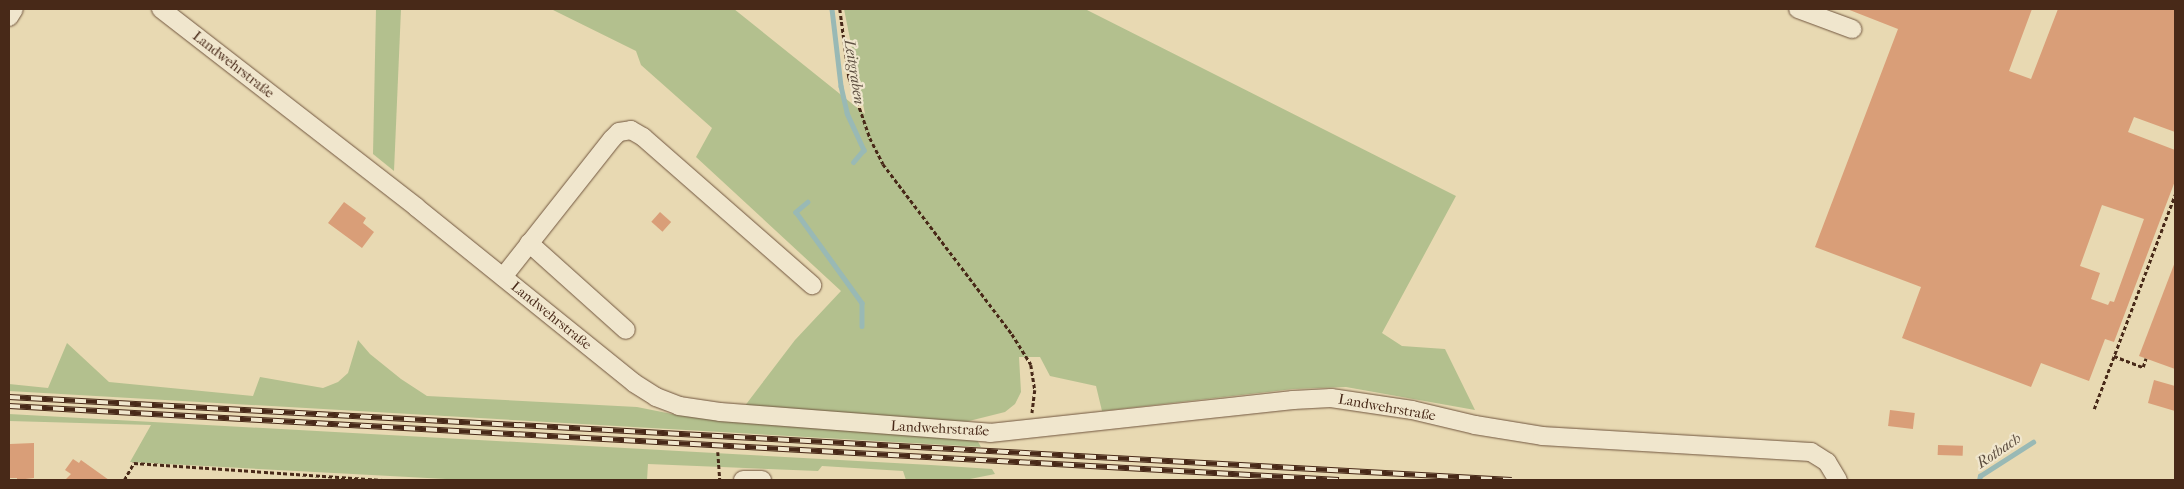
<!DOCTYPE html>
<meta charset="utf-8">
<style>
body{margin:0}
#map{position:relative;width:2184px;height:489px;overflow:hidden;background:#e8d9b2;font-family:"IM FELL French Canon",serif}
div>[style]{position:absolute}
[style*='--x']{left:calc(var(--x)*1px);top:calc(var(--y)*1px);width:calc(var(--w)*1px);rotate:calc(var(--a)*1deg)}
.green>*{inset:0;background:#b3c08e}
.stream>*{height:4.5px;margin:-2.25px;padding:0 2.25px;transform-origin:2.25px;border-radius:2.25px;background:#99b9b5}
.building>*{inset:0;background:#d99e78;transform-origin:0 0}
.path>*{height:2.5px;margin-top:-1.25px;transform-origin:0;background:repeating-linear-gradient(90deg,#482918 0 4px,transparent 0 6.5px)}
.roads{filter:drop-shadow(0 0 1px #70553e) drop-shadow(0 0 1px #70553e)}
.minor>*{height:18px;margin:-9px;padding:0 9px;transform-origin:9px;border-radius:9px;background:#f0e6cd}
.rail>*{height:5.5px;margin-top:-2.75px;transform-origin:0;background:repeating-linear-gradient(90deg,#f0e6cd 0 11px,#482918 0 22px);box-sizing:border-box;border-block:1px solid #482918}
span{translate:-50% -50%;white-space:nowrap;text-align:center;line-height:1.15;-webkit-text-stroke:4.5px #f0e6cd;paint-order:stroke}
.street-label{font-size:14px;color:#482918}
.water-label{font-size:15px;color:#5c4d3f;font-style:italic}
.frame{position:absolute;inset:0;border:10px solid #482918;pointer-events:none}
</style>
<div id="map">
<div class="green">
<i style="clip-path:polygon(376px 9px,401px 9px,394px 171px,373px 154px)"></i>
<i style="clip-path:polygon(551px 9px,734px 9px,865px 114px,844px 9px,1085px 9px,1456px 196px,1382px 333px,1402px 346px,1445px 349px,1475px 410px,1346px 387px,1293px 389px,1102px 411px,1096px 386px,1050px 376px,1040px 357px,1019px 357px,1021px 392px,1015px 404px,1005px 412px,953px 425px,744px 407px,795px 340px,841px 291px,696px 157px,712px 128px,641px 65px,636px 51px)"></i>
<i style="clip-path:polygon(358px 340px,370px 354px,401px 379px,427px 396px,637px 407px,677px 415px,976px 438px,981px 447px,9px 391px,9px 384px,48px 388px,67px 343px,109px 382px,253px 396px,260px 377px,323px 388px,338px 382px,348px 373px)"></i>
<i style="clip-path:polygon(9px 414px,931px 465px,992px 469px,995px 474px,965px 480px,906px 480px,903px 471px,822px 466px,818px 471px,648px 464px,647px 480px,465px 480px,130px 462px,151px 425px,9px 421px)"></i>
</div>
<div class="stream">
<i style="--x:832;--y:9;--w:78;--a:83.3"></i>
<i style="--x:841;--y:86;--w:28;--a:77"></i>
<i style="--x:847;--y:113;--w:41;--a:65.3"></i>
<i style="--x:864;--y:150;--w:16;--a:130"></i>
<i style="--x:808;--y:202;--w:16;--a:140"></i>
<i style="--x:796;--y:212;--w:112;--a:54"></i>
<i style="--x:862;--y:303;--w:23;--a:90"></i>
<i style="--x:1979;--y:480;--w:4;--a:-76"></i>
<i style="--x:1980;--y:476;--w:63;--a:-32.7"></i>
</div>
<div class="building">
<i style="clip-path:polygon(evenodd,1847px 9px,2032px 9px,2009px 71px,2031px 79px,2058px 9px,2175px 9px,2175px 132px,2134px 117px,2128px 132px,2175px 150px,2175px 181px,2114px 342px,2105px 339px,2089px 381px,2041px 363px,2031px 387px,1902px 338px,1921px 287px,1815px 247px,1898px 29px,1847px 9px,2102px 205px,2144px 219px,2114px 302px,2110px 301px,2108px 305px,2091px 299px,2100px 273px,2080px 266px,2102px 205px)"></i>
<i style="clip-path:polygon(344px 202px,366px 218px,363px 223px,374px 232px,362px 248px,328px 223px)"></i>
<i style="left:660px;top:212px;width:15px;height:13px;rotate:42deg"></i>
<i style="clip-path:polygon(2175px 262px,2175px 369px,2139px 356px)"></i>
<i style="clip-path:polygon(2154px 380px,2175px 386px,2175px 411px,2148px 403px)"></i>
<i style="left:1890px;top:410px;width:25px;height:16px;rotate:7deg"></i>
<i style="clip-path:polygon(34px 443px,34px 478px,17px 480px,17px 478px,10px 478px,10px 444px)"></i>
<i style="left:1938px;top:445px;width:25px;height:10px;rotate:2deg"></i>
<i style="clip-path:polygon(73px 459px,79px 463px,81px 460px,109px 480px,68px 480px,66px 479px,71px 474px,65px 470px)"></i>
</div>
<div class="path">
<i style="--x:840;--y:9;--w:69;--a:82.5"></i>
<i style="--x:849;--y:77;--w:65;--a:71"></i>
<i style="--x:870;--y:138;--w:29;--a:63"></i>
<i style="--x:883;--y:164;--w:213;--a:52.8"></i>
<i style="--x:1012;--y:334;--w:36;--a:58"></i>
<i style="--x:1031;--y:365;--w:25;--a:81"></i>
<i style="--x:1035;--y:390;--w:23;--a:97"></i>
<i style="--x:2114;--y:356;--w:31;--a:21"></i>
<i style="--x:2143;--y:367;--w:9;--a:-72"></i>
<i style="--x:2094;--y:409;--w:229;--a:-69.3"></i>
<i style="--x:718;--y:452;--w:28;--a:86"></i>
<i style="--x:124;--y:480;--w:20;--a:-60"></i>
<i style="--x:134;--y:463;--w:253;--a:3.9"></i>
</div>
<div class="roads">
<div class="minor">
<i style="--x:161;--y:9;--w:323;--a:37.8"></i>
<i style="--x:416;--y:207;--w:280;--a:38.9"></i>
<i style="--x:634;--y:383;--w:26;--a:32"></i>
<i style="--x:656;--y:397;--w:25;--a:21"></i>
<i style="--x:679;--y:406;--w:41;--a:8.3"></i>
<i style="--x:720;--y:412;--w:271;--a:4.4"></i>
<i style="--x:990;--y:433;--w:305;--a:-6.2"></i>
<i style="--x:1293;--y:400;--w:38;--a:-3"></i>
<i style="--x:1331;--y:398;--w:82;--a:8.4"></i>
<i style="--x:1412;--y:410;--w:65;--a:13.4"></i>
<i style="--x:1475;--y:425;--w:68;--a:9.3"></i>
<i style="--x:1542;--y:436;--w:269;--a:3.4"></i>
<i style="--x:1811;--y:452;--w:19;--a:32"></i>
<i style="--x:1827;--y:462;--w:21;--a:59"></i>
<i style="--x:1798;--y:9;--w:58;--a:20.3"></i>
<i style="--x:9;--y:17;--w:9;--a:-58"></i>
<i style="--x:529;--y:243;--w:130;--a:41.9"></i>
<i style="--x:503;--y:277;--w:176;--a:-51.7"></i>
<i style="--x:612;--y:139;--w:10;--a:-45"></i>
<i style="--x:619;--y:132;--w:12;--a:-9"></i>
<i style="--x:631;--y:130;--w:14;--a:30"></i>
<i style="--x:643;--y:137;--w:225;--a:41.2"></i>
<i style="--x:743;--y:480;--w:19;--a:0"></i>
</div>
</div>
<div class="rail">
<i style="--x:9;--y:397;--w:1505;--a:3.16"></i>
<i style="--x:9;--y:406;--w:1332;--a:3.18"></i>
</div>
<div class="street-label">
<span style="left:233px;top:65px;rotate:38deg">Landwehrstraße</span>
<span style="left:551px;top:316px;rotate:39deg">Landwehrstraße</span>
<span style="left:1387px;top:408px;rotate:10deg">Landwehrstraße</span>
<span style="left:940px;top:429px;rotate:3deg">Landwehrstraße</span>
</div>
<div class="water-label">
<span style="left:854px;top:72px;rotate:81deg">Leitgraben</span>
<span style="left:1999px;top:451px;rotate:-34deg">Rotbach</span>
</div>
<div class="frame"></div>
</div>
